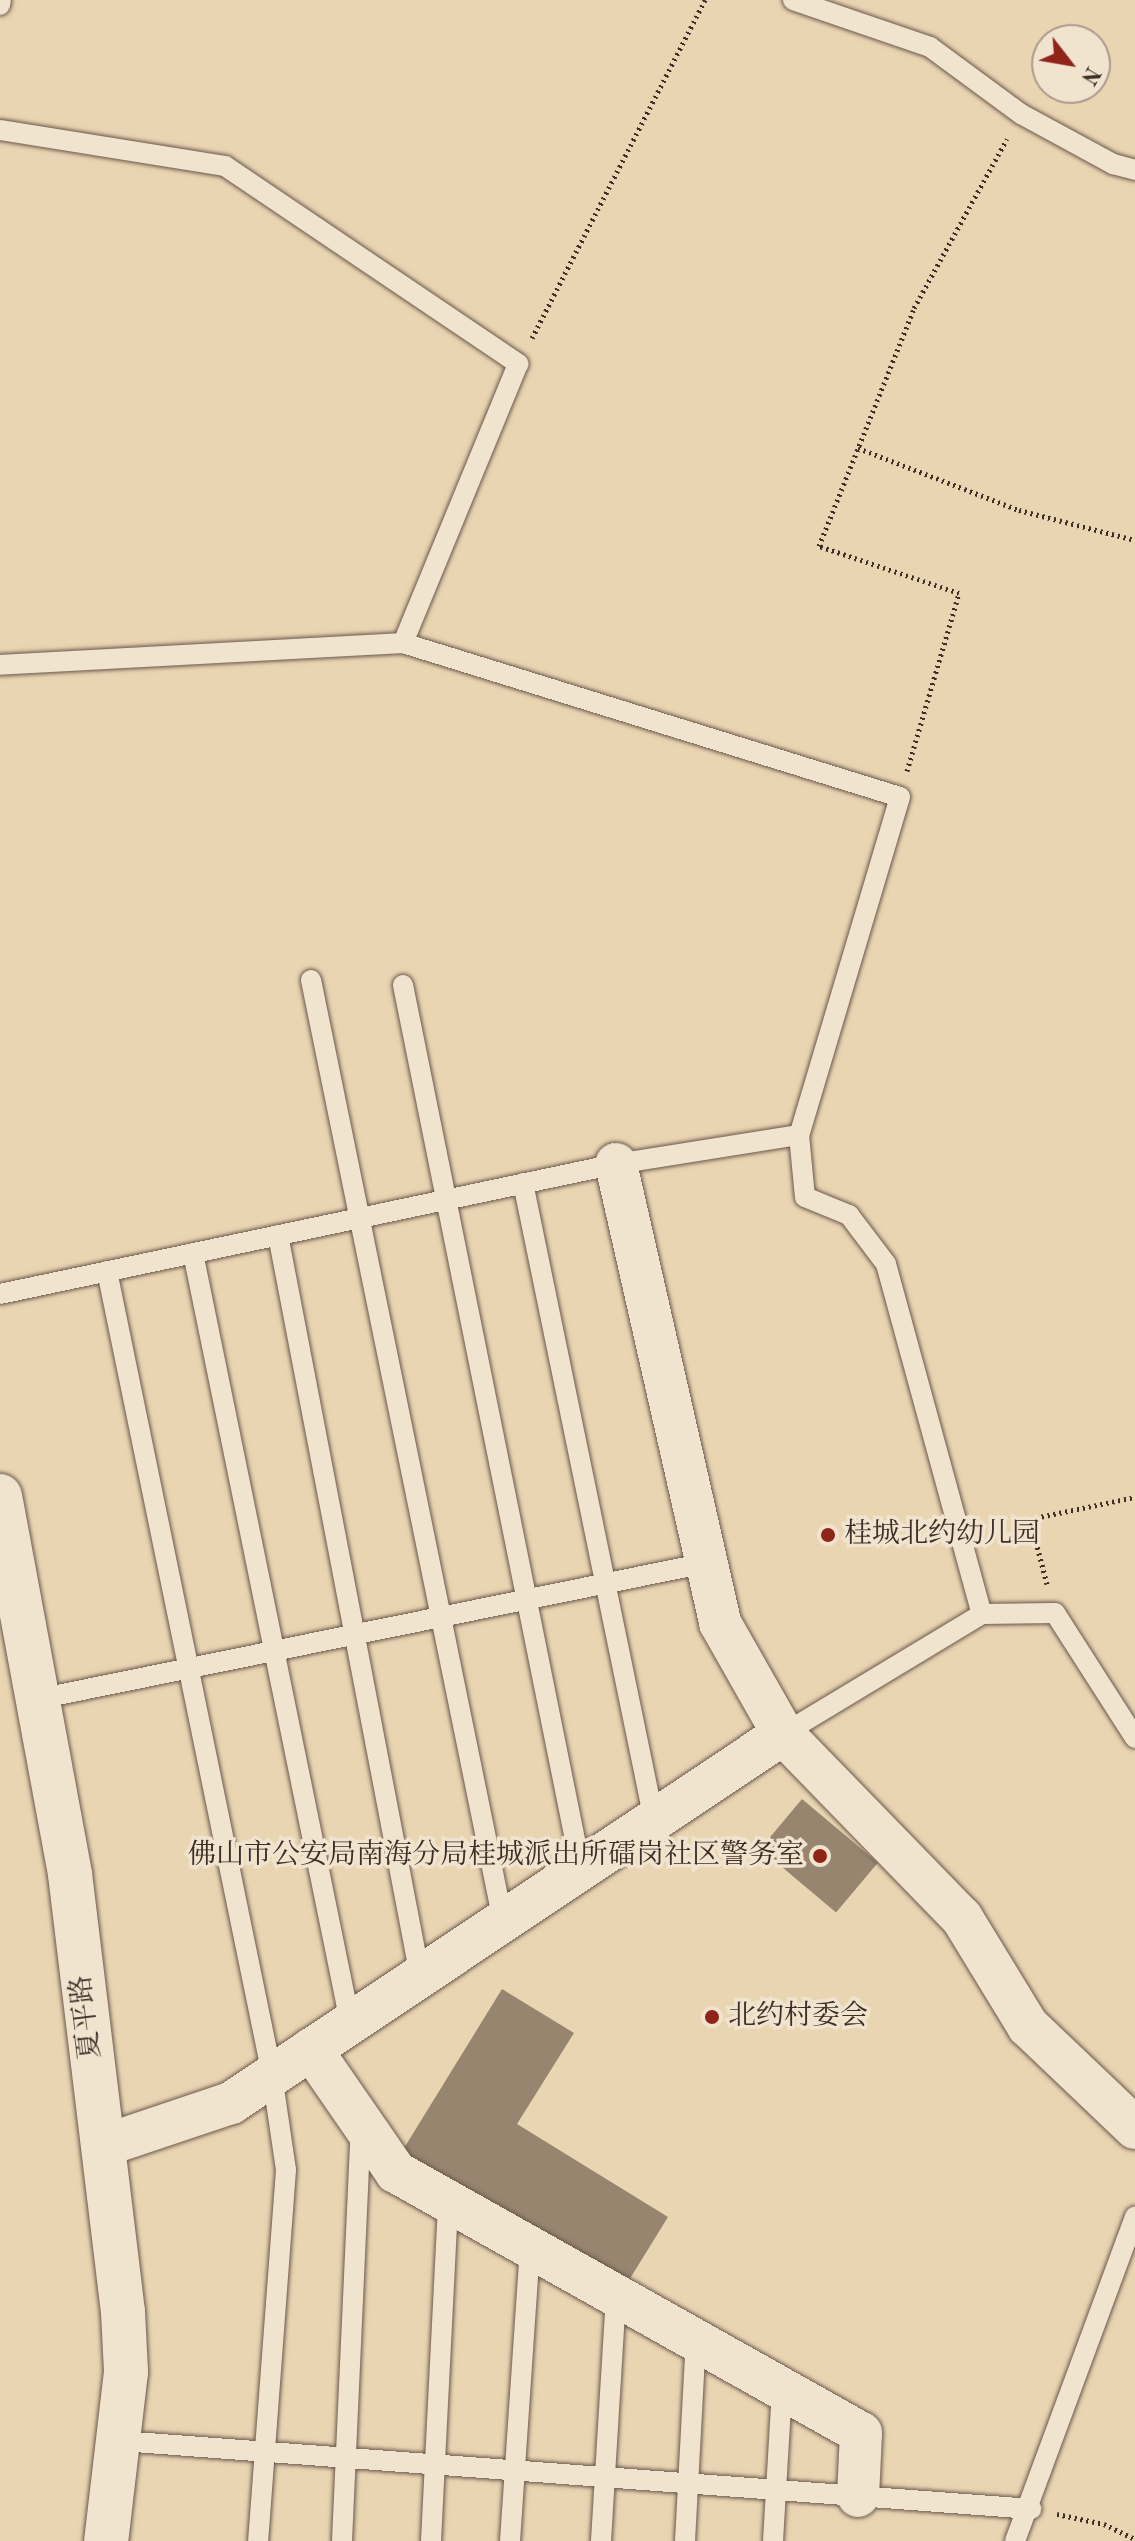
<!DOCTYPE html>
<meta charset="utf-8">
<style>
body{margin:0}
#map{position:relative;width:1135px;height:2541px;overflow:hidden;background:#ead5b3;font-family:"Old Standard TT","Noto Serif SC",serif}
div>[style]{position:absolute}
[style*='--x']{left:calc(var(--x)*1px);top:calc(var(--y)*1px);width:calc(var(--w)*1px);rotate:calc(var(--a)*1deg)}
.building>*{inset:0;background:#988570;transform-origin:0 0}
.path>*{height:5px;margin-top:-2.5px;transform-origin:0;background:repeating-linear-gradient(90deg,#3f2e28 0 2px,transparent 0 6px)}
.roads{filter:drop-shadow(0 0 2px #6a584b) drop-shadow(0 0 2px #6a584b)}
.service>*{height:20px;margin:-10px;padding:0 10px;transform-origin:10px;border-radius:10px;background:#f1e4ce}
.minor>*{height:42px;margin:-21px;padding:0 21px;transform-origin:21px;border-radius:21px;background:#f1e4ce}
.secondary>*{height:44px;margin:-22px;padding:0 22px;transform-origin:22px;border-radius:22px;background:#f1e4ce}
.dots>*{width:22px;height:22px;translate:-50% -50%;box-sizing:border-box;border:4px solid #f1e4ce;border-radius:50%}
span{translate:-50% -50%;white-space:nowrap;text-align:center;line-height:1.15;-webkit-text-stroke:7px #f1e4ce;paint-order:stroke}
.poi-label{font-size:28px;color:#3f2e28}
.left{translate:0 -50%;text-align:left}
.right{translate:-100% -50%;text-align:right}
.street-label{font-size:28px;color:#3f2e28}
.north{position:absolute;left:1031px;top:24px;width:80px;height:80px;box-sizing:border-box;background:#f1e4ce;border:2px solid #aa9b8c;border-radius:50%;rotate:121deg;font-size:22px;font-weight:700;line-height:32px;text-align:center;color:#3f2e28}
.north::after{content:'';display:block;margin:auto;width:28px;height:36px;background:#8f2418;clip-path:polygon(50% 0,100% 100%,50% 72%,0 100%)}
</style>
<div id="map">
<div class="building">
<i style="left:802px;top:1799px;width:99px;height:65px;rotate:40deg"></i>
<i style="clip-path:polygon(502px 1989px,574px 2033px,517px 2124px,668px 2217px,623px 2290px,401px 2153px)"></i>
</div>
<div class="path">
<i style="--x:532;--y:338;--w:380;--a:-62.9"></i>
<i style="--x:858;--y:448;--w:173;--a:21.1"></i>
<i style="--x:1019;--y:510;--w:120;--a:14.5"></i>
<i style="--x:907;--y:771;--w:185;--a:-73.7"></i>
<i style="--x:959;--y:593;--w:148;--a:-161.4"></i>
<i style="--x:819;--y:546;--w:256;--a:-68.2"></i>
<i style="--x:914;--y:308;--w:193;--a:-61.2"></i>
<i style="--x:1047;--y:1584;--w:67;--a:-104.7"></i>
<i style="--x:1030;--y:1519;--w:107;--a:-11.8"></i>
<i style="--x:1057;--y:2514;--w:48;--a:12"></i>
<i style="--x:1104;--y:2524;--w:34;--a:26"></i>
</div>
<div class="roads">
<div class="service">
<i style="--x:793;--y:0;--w:145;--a:18.9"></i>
<i style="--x:930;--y:47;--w:113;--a:36.4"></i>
<i style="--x:1021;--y:114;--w:105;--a:28.5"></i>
<i style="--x:1113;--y:164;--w:23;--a:15"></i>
<i style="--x:0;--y:5;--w:5;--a:-79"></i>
<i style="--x:0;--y:130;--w:228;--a:9.1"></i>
<i style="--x:225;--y:166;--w:354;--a:34"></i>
<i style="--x:518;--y:364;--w:302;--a:112.4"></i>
<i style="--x:403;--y:643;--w:404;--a:176.9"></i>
<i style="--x:403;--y:643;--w:520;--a:17.22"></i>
<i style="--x:900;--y:797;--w:353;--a:106.6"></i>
<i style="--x:799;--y:1135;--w:62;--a:84.5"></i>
<i style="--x:805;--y:1197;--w:48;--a:22.2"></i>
<i style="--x:849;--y:1215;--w:61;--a:52.9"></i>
<i style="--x:886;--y:1264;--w:363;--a:74.7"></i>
<i style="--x:982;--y:1614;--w:232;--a:148.9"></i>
<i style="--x:311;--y:980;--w:960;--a:78.47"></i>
<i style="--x:403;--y:985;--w:902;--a:78.62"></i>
<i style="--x:523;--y:1183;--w:650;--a:78.38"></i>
<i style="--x:278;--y:1235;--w:754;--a:79.15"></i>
<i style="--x:193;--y:1253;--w:785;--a:78.46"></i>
<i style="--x:107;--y:1271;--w:821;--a:78.4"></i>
<i style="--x:272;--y:2075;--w:96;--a:81.6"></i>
<i style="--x:286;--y:2170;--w:372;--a:94.3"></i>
<i style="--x:0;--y:1294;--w:630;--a:-11.92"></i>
<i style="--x:616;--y:1164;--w:185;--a:-9"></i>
<i style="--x:982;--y:1614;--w:73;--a:-0.8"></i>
<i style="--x:1055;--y:1613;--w:148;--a:57.4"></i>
<i style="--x:38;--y:1699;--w:682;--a:-11.51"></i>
<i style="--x:121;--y:2441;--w:913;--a:4.27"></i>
<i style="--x:342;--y:2541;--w:412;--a:-87.4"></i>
<i style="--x:431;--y:2541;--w:340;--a:-87.1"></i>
<i style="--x:510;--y:2541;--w:295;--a:-86.1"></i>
<i style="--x:601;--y:2541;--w:246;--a:-86.5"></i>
<i style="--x:685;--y:2541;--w:201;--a:-86.9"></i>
<i style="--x:773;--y:2541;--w:153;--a:-86.6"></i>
<i style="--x:1015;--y:2541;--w:346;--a:-69.7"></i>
</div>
<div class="minor">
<i style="--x:616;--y:1164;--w:471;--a:77.2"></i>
<i style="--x:720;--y:1623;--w:128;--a:60.4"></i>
<i style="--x:783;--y:1734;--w:257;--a:45.8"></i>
<i style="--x:962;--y:1918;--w:127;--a:58.6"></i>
<i style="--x:1028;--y:2026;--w:148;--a:43.6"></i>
<i style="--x:311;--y:2049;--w:150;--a:55.4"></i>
<i style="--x:396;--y:2172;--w:533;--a:29.31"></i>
<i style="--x:861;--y:2433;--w:63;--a:92.7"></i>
<i style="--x:103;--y:2146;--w:135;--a:-18.6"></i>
<i style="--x:231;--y:2103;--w:664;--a:-33.76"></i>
</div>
<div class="secondary">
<i style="--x:0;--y:1496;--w:384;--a:79.5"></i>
<i style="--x:70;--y:1874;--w:441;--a:83.1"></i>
<i style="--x:123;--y:2312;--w:60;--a:87.1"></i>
<i style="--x:126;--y:2372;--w:170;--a:96.7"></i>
</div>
</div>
<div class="dots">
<i style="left:828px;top:1535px;background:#8f2418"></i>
<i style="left:820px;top:1856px;background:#8f2418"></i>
<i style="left:712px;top:2017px;background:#8f2418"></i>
</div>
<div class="poi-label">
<span class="left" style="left:844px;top:1535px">桂城北约幼儿园</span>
<span class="right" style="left:804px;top:1856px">佛山市公安局南海分局桂城派出所礌岗社区警务室</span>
<span class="left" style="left:728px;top:2017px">北约村委会</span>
</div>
<div class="street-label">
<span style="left:87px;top:2017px;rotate:-97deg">夏平路</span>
</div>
<div class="north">N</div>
</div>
